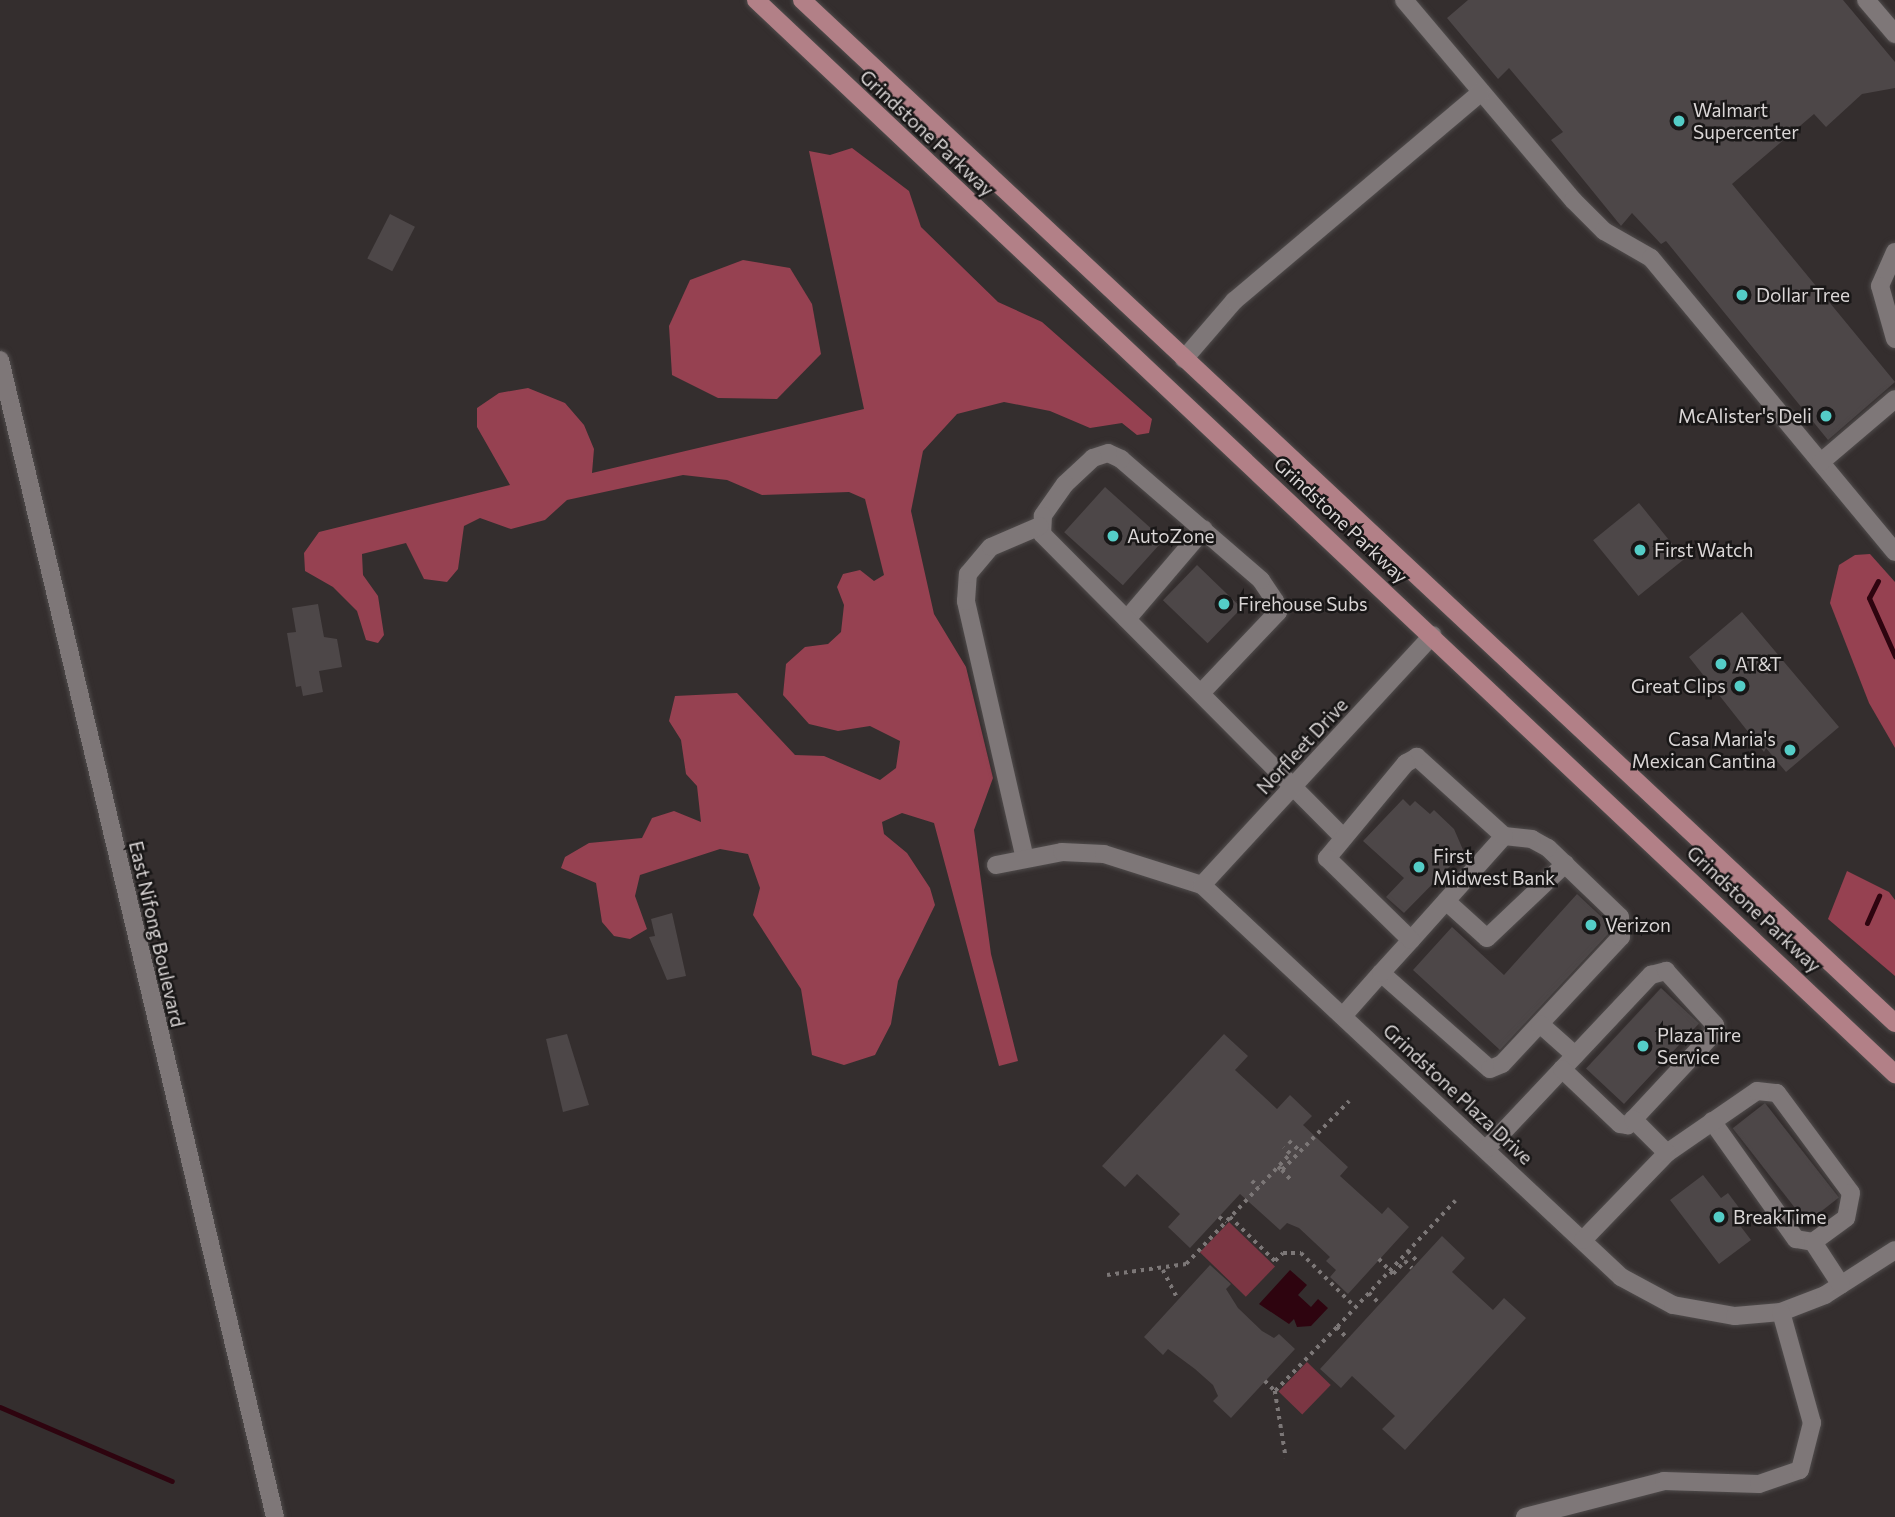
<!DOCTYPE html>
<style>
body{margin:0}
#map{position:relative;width:1895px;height:1517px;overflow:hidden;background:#342e2e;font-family:Commissioner,sans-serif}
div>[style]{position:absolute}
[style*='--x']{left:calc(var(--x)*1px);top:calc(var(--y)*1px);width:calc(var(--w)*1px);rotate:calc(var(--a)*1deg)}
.green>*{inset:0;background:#7b3643;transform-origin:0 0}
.forest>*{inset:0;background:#964151}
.water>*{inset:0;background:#2e040f}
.stream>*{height:5px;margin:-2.5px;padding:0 2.5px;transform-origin:2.5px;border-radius:2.5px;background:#2e040f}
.building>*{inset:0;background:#4d4748;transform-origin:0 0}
.path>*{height:3.5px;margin-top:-1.75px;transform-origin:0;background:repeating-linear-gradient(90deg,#7c7777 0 3.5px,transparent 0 8.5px)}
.roads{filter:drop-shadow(0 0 2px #504c4c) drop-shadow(0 0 2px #504c4c)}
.minor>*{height:18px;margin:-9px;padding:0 9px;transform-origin:9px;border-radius:9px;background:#7e7778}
.major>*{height:18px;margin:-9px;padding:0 9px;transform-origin:9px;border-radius:9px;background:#b28087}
.dots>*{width:19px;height:19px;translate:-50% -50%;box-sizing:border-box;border:4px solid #191717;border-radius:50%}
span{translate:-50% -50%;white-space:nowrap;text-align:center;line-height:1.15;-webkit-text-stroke:5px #191717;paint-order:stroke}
.poi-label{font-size:19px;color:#dad6d6}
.left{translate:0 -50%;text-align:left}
.right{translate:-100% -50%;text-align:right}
.street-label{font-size:19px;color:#dad6d6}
</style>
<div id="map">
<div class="green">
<i style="left:1229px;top:1222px;width:64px;height:42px;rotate:44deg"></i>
<i style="left:1307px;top:1362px;width:33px;height:41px;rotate:44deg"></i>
</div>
<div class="forest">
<i style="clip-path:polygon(852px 148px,909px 191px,921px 227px,998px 302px,1042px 322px,1152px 419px,1149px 433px,1137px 435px,1122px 423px,1090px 428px,1050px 411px,1004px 402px,957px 414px,923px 451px,911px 511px,934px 614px,966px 667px,993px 778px,974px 830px,991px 954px,1018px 1061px,999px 1066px,934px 823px,902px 813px,882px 822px,884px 834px,907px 853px,930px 888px,935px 905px,898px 981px,891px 1024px,875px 1055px,844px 1065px,812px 1055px,801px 989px,753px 915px,760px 888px,748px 854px,720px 849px,640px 875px,635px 896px,647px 929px,630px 939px,614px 936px,602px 922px,596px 883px,561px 868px,565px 857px,589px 843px,642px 838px,652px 818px,674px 811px,701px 822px,697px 786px,686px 774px,681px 740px,669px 721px,675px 696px,737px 693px,795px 755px,824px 756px,880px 780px,896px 768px,900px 741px,870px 726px,838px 731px,809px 724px,783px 695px,786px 664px,805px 647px,828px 644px,841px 632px,844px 605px,837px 587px,843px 574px,860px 570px,874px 581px,884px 575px,865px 499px,849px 492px,762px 495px,727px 480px,683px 475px,567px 500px,545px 520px,511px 529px,480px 518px,464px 526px,458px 569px,447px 582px,424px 579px,406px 543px,362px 554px,363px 575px,378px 596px,384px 635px,378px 643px,366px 640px,357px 611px,333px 587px,305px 571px,304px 553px,319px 532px,510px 485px,477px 427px,477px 408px,499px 393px,528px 388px,565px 403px,584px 425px,594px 449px,592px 473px,864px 409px,809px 151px,830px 155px)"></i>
<i style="clip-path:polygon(743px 260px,790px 268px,812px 304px,821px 354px,777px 399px,718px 398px,672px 375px,669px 326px,690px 280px)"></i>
<i style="clip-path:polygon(1870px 554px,1895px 582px,1895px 748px,1869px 703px,1830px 603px,1839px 565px,1855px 555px)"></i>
<i style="clip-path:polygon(1847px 871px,1889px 892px,1895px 900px,1895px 976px,1828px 919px)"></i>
</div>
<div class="water">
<i style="clip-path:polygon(1290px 1270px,1307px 1285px,1298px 1295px,1311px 1307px,1318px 1299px,1328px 1308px,1311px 1326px,1297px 1327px,1294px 1319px,1289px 1324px,1259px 1304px)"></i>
</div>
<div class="stream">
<i style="--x:1878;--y:581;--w:19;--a:118"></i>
<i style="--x:1869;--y:598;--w:64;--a:65.9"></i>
<i style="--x:1867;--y:923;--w:30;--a:-66"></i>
<i style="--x:0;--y:1407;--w:187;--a:23.3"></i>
</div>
<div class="building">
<i style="clip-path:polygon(1468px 0,1843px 0,1895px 62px,1895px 88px,1862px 94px,1826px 127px,1814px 114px,1732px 184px,1895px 382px,1828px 440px,1666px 241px,1661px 244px,1632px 213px,1621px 226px,1551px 140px,1563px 132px,1509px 68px,1498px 79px,1447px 18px)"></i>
<i style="left:390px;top:214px;width:28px;height:50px;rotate:27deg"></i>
<i style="left:1105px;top:487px;width:79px;height:61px;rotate:42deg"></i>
<i style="left:1639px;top:503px;width:72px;height:59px;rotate:51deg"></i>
<i style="left:1197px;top:565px;width:62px;height:49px;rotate:44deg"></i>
<i style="clip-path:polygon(318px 604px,324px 637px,337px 639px,342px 667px,319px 671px,323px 692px,303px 696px,301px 686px,296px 687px,287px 633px,296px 632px,292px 608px)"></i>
<i style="clip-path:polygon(1742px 612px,1839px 727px,1786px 772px,1766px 748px,1764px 752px,1689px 657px)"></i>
<i style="clip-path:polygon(1403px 799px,1410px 806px,1415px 801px,1430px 814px,1434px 810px,1454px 829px,1464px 852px,1404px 913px,1386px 897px,1404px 878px,1363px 841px)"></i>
<i style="clip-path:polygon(1577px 894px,1609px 924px,1609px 933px,1500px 1050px,1413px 970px,1452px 927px,1504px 975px)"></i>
<i style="clip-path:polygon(672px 913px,686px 976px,667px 980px,649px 937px,655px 936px,651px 919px)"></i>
<i style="left:1661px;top:988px;width:52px;height:110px;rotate:43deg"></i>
<i style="clip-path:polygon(567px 1034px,589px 1105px,563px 1112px,546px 1039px)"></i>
<i style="clip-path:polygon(1224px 1034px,1248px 1056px,1235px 1070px,1277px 1109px,1290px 1095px,1312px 1116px,1303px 1125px,1348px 1167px,1340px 1176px,1382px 1214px,1388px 1207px,1409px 1227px,1348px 1294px,1330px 1277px,1336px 1270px,1326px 1261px,1330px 1257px,1299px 1228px,1287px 1223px,1280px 1230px,1240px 1194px,1190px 1248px,1168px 1227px,1180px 1214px,1137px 1174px,1125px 1187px,1102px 1166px)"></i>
<i style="left:1765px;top:1103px;width:120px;height:41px;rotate:52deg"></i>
<i style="clip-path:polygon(1703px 1175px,1721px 1198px,1728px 1193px,1740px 1209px,1732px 1215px,1751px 1240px,1719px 1264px,1670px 1200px)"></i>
<i style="clip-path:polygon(1442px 1236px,1465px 1258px,1452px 1272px,1493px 1310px,1504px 1298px,1526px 1318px,1405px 1450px,1382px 1429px,1395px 1416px,1352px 1376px,1341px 1388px,1320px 1369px)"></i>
<i style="clip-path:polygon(1210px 1265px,1231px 1284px,1226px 1289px,1238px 1308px,1262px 1331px,1274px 1338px,1279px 1334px,1295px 1349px,1231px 1418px,1213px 1401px,1218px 1396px,1213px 1385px,1195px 1369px,1168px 1349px,1163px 1355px,1144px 1337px)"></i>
</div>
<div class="path">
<i style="--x:1289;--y:1141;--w:15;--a:42"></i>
<i style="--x:1278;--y:1167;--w:5;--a:37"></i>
<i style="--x:1282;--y:1170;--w:96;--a:-45.8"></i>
<i style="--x:1282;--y:1170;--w:12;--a:48"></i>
<i style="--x:1252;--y:1181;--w:9;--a:41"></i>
<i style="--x:1219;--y:1217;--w:9;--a:36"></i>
<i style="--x:1230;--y:1217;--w:63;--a:44.4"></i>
<i style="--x:1275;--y:1261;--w:11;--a:-45"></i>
<i style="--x:1283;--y:1253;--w:18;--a:0"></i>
<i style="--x:1301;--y:1253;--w:76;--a:45"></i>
<i style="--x:1408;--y:1251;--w:15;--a:48"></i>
<i style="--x:1379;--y:1259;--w:21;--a:47"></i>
<i style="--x:1393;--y:1274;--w:18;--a:-47"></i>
<i style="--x:1405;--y:1261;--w:10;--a:45"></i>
<i style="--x:1163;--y:1270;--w:33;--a:63"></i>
<i style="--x:1107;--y:1275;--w:80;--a:-7.9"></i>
<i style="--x:1186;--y:1264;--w:151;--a:-46.6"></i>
<i style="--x:1290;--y:1154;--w:9;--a:-139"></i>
<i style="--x:1369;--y:1293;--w:14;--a:45"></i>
<i style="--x:1337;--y:1327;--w:173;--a:-46.9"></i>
<i style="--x:1265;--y:1381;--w:14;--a:45"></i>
<i style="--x:1275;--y:1391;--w:68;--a:80.7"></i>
<i style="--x:1275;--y:1391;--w:89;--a:-45.9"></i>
<i style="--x:1337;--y:1327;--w:15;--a:48"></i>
</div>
<div class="roads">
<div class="minor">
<i style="--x:1404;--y:0;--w:262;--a:49.8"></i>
<i style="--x:1573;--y:200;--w:44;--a:45"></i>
<i style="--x:1604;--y:231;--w:54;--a:29.9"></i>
<i style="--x:1651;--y:258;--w:382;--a:50.3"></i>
<i style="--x:1866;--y:0;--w:45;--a:49.5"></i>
<i style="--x:1895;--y:252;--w:37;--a:114"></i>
<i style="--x:1880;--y:286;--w:55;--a:74.2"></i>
<i style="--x:1184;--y:359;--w:77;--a:-49.2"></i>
<i style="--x:1234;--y:301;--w:322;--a:-40.2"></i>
<i style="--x:0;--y:360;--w:1189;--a:76.63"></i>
<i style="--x:1821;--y:462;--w:97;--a:-40.4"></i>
<i style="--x:1127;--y:619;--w:118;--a:-49.5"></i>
<i style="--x:1201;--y:693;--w:112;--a:-46.5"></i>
<i style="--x:1278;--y:612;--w:11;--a:-105"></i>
<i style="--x:1275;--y:601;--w:25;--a:-124"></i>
<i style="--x:1261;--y:580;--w:185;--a:-139.2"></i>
<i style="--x:1121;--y:459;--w:14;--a:-155"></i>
<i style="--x:1108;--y:453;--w:16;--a:162"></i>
<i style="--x:1093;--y:458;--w:38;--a:137"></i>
<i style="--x:1065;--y:484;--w:39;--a:125"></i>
<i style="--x:1043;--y:516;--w:18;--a:93"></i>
<i style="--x:1042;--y:534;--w:426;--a:45.2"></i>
<i style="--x:1025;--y:859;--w:265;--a:-102.9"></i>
<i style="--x:966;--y:601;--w:27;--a:-86"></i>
<i style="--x:968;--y:574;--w:35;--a:-50"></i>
<i style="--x:991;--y:547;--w:53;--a:-23.2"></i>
<i style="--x:996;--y:865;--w:67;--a:-11.1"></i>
<i style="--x:1062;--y:852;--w:42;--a:2.7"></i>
<i style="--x:1104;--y:854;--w:103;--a:17.6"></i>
<i style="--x:1202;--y:885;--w:574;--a:43.09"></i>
<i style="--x:1621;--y:1277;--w:59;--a:28.3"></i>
<i style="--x:1673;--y:1305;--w:63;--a:10.1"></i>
<i style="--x:1735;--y:1316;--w:46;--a:-5"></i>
<i style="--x:1781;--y:1312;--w:47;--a:-21.1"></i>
<i style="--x:1825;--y:1295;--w:83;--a:-32.7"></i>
<i style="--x:1202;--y:885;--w:340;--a:-47.3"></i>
<i style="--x:1446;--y:901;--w:55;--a:42.1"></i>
<i style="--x:1487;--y:938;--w:108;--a:-43.5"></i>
<i style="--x:1381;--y:973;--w:145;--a:41.4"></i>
<i style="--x:1490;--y:1069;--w:13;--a:-23"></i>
<i style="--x:1502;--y:1064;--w:174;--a:-46.9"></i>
<i style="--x:1621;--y:937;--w:20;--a:-93"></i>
<i style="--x:1620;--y:917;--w:100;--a:-136.2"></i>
<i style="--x:1548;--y:848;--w:18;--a:-151"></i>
<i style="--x:1532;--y:839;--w:28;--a:-174"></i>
<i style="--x:1343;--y:1016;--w:57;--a:-48.5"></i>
<i style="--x:1381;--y:973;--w:45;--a:-47.7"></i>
<i style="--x:1411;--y:940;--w:140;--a:-48.2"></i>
<i style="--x:1504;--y:836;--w:118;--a:-137.8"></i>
<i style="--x:1417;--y:757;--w:13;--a:151"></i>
<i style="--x:1406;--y:763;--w:124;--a:129.7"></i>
<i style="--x:1327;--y:858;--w:117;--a:44.3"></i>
<i style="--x:1540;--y:1024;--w:47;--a:41.5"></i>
<i style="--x:1712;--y:1121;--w:145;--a:54.6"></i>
<i style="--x:1796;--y:1239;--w:17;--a:10"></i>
<i style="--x:1486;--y:1149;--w:21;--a:-45"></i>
<i style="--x:1501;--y:1134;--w:219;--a:-46.7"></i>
<i style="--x:1651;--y:975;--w:16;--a:-15"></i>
<i style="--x:1666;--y:971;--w:73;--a:47.8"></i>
<i style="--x:1715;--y:1025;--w:9;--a:103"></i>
<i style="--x:1713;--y:1034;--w:125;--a:133"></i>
<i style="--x:1628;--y:1125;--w:8;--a:-173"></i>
<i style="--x:1620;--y:1124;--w:80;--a:-136.5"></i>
<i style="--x:1667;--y:1153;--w:109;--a:-34.6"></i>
<i style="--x:1757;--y:1091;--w:20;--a:6"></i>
<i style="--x:1777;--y:1093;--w:124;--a:53.5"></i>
<i style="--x:1851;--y:1193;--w:25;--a:101"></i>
<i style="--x:1846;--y:1218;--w:41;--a:144"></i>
<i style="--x:1813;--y:1242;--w:51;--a:56.9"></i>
<i style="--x:1583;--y:1240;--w:121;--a:-46"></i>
<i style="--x:1667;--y:1153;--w:48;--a:-135"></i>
<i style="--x:1525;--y:1517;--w:144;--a:-14.5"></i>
<i style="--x:1664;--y:1481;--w:95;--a:1.8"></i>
<i style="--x:1759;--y:1484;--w:43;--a:-18.9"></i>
<i style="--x:1800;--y:1470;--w:49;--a:-75.7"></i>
<i style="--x:1812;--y:1423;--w:115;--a:-105.6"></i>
</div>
<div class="major">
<i style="--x:756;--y:0;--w:1566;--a:43.32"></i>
<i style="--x:802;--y:0;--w:1497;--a:43.11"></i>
</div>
</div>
<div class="dots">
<i style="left:1679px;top:121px;background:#54cdc7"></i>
<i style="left:1742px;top:295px;background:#54cdc7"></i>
<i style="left:1826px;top:416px;background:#54cdc7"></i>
<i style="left:1113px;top:536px;background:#54cdc7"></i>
<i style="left:1640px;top:550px;background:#54cdc7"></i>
<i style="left:1224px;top:604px;background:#54cdc7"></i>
<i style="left:1721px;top:664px;background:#54cdc7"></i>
<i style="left:1740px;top:686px;background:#54cdc7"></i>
<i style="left:1790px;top:750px;background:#54cdc7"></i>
<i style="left:1419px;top:867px;background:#54cdc7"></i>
<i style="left:1591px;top:925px;background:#54cdc7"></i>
<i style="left:1643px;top:1046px;background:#54cdc7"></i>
<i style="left:1719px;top:1217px;background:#54cdc7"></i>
</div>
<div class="poi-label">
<span class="left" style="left:1693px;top:121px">Walmart<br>Supercenter</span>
<span class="left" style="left:1756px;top:295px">Dollar Tree</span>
<span class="right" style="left:1812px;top:416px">McAlister's Deli</span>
<span class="left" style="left:1127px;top:536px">AutoZone</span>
<span class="left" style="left:1654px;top:550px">First Watch</span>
<span class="left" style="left:1238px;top:604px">Firehouse Subs</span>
<span class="left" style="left:1735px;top:664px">AT&amp;T</span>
<span class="right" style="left:1726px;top:686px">Great Clips</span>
<span class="right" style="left:1776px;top:750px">Casa Maria's<br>Mexican Cantina</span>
<span class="left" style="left:1433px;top:867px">First<br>Midwest Bank</span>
<span class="left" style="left:1605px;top:925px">Verizon</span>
<span class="left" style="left:1657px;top:1046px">Plaza Tire<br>Service</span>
<span class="left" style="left:1733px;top:1217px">BreakTime</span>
</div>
<div class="street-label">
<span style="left:927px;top:133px;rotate:43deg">Grindstone Parkway</span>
<span style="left:1341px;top:520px;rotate:43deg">Grindstone Parkway</span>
<span style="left:1302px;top:746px;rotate:-47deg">Norfleet Drive</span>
<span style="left:1754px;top:909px;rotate:43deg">Grindstone Parkway</span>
<span style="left:157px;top:934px;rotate:77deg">East Nifong Boulevard</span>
<span style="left:1458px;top:1094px;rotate:43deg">Grindstone Plaza Drive</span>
</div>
</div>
